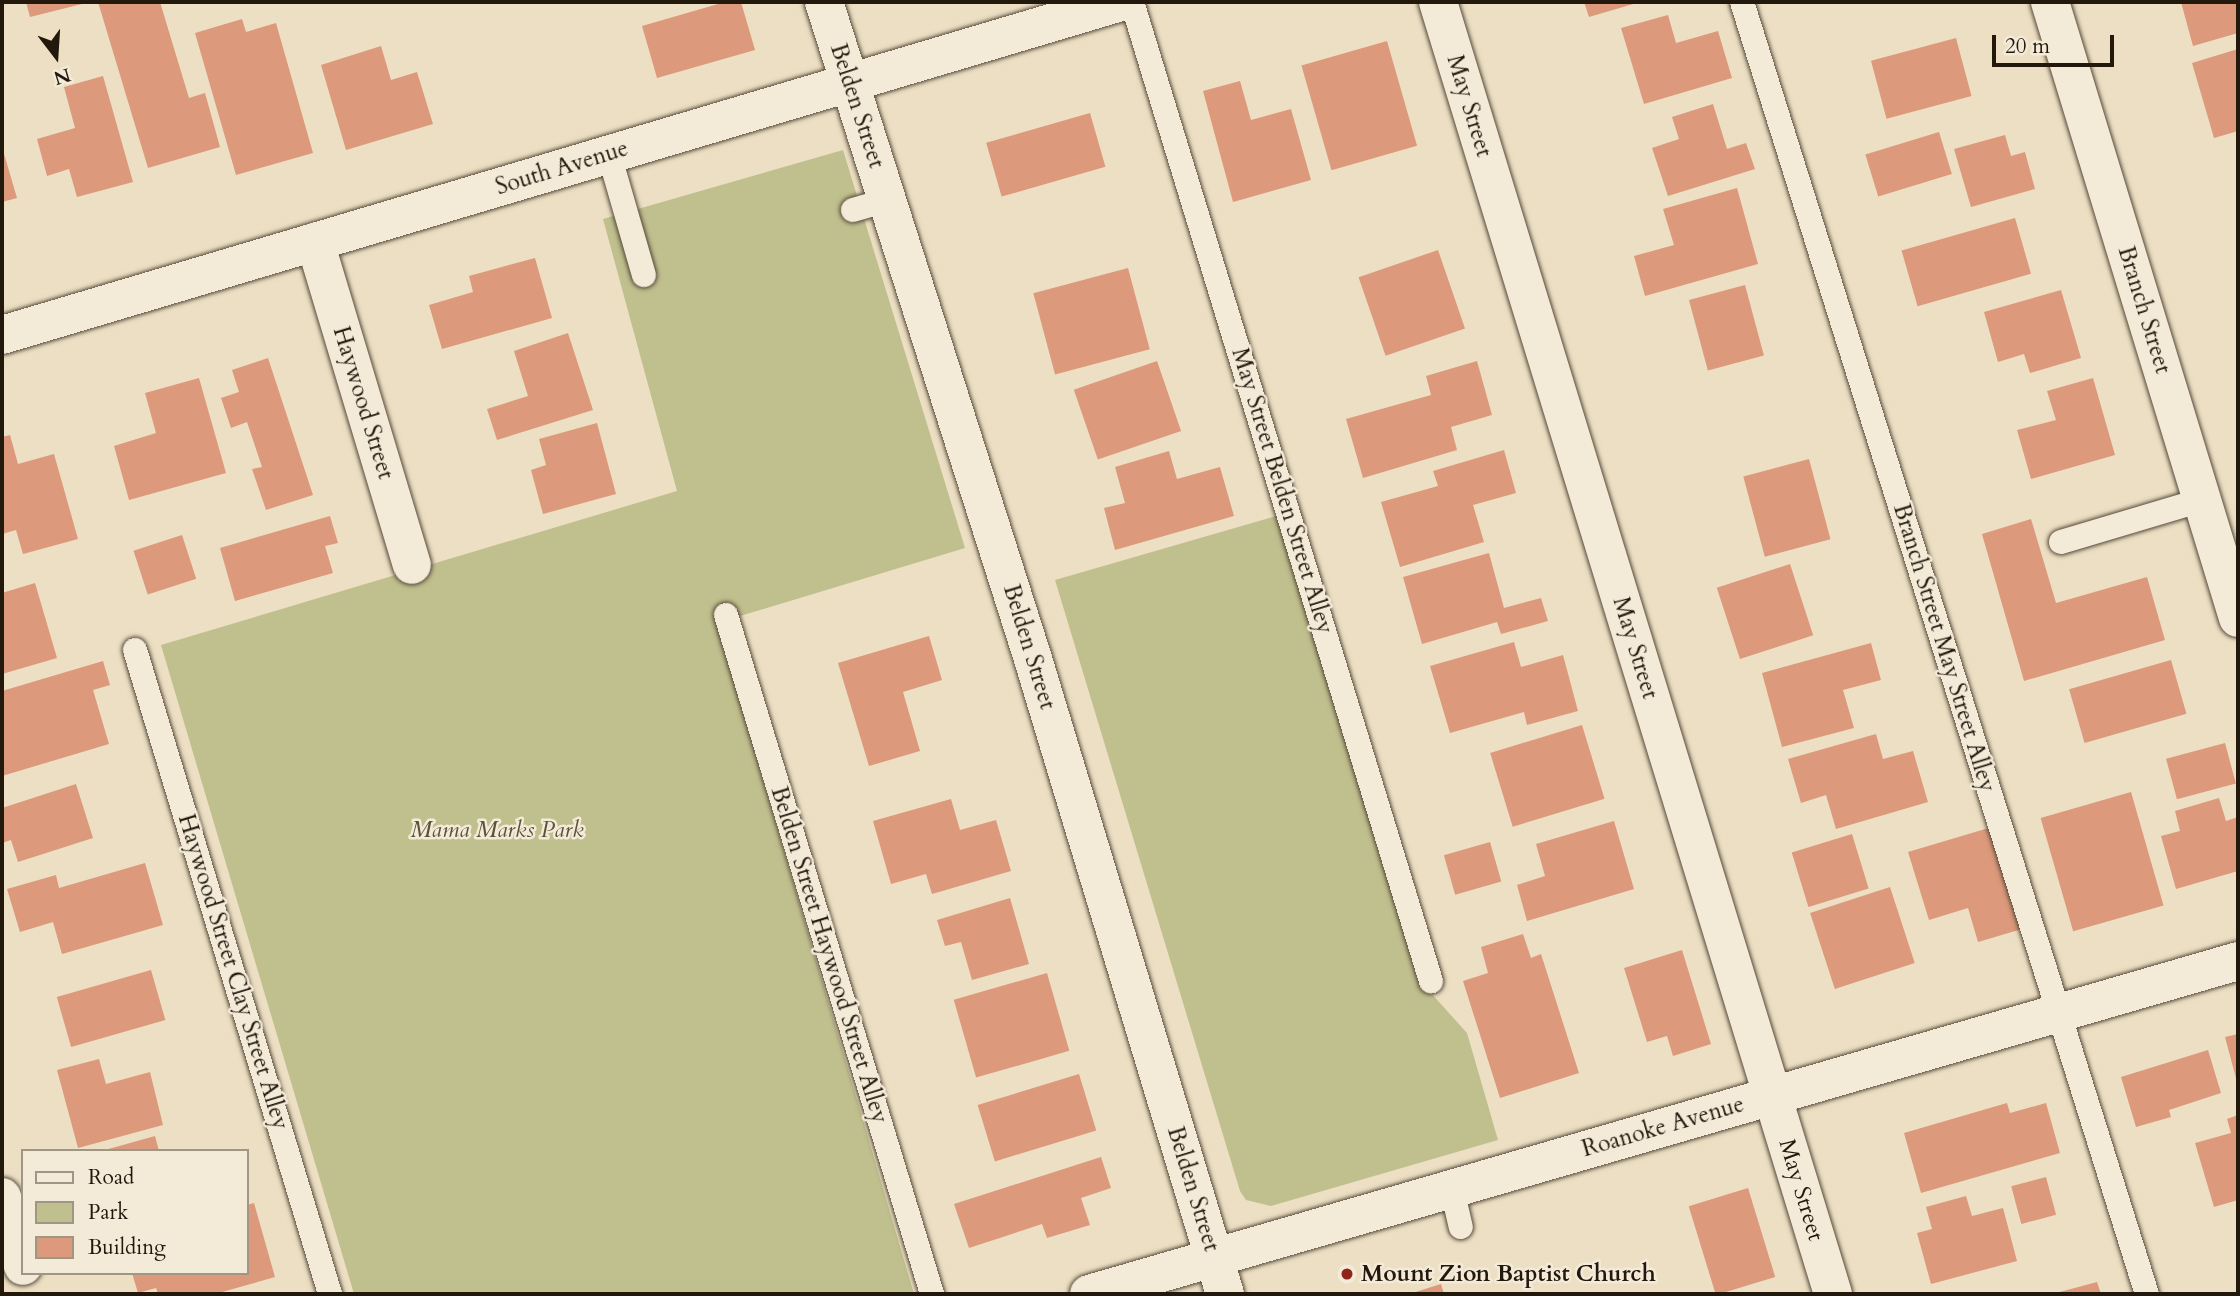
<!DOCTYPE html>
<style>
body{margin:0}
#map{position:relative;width:2240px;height:1296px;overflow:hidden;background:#eddfc3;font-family:Cardo,serif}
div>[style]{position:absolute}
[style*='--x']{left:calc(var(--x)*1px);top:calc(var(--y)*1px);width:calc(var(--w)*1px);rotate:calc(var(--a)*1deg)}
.green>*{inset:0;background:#c0bf8e}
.building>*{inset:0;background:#dc997b;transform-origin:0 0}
.roads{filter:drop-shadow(0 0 2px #564a3a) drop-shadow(0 0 2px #564a3a)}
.service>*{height:24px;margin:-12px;padding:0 12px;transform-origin:12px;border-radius:12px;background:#f3ead8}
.minor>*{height:38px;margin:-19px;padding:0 19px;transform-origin:19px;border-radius:19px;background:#f3ead8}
.dots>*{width:19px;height:19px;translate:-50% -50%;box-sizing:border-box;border:4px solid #f3ead8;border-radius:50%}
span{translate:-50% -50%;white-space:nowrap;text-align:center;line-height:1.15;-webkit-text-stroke:5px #f3ead8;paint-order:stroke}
.street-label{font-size:23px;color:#23180c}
.park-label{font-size:23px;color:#5a523a;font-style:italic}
.poi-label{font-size:23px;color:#23180c;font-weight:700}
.left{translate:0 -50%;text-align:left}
.frame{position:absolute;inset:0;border:4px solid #23180c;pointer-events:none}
.legend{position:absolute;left:21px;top:1149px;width:228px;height:126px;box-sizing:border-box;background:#f3ead8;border:2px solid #a09686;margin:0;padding:9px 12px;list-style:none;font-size:21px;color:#23180c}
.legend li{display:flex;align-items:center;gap:14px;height:35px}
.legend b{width:35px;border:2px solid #a09686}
.north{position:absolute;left:21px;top:21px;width:70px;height:70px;-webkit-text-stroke:5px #f3ead8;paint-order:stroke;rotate:163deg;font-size:19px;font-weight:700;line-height:28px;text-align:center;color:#23180c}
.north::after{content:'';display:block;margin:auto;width:24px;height:32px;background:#23180c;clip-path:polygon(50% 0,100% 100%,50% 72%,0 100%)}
.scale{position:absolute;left:1992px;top:35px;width:122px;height:32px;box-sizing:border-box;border:4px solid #23180c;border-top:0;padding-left:9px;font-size:21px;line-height:24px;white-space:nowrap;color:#23180c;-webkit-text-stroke:5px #f3ead8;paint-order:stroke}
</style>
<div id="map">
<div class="green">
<i style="clip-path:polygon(843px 150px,965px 548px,717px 623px,914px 1294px,354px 1294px,161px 645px,677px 491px,603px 219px)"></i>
<i style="clip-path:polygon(1283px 514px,1422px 983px,1467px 1033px,1498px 1140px,1271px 1206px,1246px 1200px,1240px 1191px,1055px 580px)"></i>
</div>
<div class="building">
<i style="clip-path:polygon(26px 2px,81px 2px,82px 4px,30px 17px)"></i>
<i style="clip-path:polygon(98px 2px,160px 2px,189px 98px,205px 93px,220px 147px,148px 168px)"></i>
<i style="clip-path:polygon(725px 2px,741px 2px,755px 50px,657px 78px,642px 26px)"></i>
<i style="clip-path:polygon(1584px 2px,1640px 2px,1589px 17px)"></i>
<i style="clip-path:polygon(2181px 2px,2238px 2px,2238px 33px,2193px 46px)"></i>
<i style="clip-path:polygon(1668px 15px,1676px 43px,1718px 31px,1732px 78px,1644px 104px,1621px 28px)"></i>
<i style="clip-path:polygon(242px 19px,246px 32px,276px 23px,313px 153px,236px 175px,195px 33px)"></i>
<i style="left:1956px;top:38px;width:60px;height:88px;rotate:75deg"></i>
<i style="left:1387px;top:41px;width:109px;height:89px;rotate:74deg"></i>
<i style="clip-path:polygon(381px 46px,391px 80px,417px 72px,433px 124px,346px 150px,321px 65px)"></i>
<i style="clip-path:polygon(2238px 49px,2238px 131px,2214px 138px,2192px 63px)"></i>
<i style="clip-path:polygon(103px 76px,133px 182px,77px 197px,69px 169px,47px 176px,37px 139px,75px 128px,64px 87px)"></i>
<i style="clip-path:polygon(1240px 81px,1251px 120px,1291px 109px,1311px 180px,1233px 202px,1203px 91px)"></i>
<i style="clip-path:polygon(1713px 104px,1727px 149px,1746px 143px,1755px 169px,1668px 196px,1652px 148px,1679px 139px,1672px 117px)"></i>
<i style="left:1090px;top:113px;width:56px;height:108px;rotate:74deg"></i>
<i style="left:1939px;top:132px;width:44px;height:77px;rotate:73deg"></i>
<i style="clip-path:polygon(2005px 135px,2011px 156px,2025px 152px,2035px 189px,1971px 207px,1954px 149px)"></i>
<i style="clip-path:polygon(2px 147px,17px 198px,2px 202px)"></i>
<i style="clip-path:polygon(1737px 188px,1758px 264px,1645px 296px,1634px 256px,1674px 245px,1663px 209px)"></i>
<i style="left:2015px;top:218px;width:58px;height:118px;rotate:74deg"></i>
<i style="left:1438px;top:250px;width:83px;height:84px;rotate:71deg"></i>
<i style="clip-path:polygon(535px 258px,552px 318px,442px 349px,429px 305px,473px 292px,469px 276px)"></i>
<i style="left:1128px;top:268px;width:84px;height:98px;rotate:75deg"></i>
<i style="left:1745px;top:285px;width:73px;height:58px;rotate:75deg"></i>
<i style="clip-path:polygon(2061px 290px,2081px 358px,2030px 373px,2024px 354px,1998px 362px,1984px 312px)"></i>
<i style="clip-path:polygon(568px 333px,593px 410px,497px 440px,487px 409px,528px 396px,514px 351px)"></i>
<i style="clip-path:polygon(268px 358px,313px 495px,266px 510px,252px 469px,262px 467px,247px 422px,231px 428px,221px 398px,239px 392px,232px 370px)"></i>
<i style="left:1157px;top:361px;width:74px;height:88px;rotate:71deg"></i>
<i style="clip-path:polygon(1477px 361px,1492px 415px,1451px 427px,1457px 450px,1363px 478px,1346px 419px,1431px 395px,1426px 376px)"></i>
<i style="clip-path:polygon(199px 378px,226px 473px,129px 500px,114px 446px,156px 433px,145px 393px)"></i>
<i style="clip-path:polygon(2093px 378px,2115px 455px,2031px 479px,2017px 430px,2056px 420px,2047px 391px)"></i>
<i style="clip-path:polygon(597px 423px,616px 494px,543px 514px,531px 470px,546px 465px,539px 439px)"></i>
<i style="clip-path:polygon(10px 435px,18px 464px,54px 454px,78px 539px,23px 554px,16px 530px,2px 534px,2px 437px)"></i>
<i style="clip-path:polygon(1504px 450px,1516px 493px,1473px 505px,1484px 542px,1400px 567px,1381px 502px,1438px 486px,1433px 471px)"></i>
<i style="clip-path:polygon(1169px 451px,1177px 479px,1220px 467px,1234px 516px,1115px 550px,1104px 508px,1125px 503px,1115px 467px)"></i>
<i style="left:1809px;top:459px;width:83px;height:68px;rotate:75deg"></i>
<i style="clip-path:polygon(330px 516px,338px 543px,325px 546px,333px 573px,235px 601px,220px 548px)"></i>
<i style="clip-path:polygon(2031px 519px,2056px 603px,2147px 577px,2165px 640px,2024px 681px,1982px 534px)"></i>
<i style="left:182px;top:535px;width:46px;height:51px;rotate:72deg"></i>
<i style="clip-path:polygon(1489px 553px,1504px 608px,1541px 598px,1548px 621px,1501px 634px,1497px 622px,1422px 644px,1403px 577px)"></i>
<i style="left:1790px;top:564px;width:75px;height:77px;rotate:72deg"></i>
<i style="clip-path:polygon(35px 583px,57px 658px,2px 674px,2px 593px)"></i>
<i style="clip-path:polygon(929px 636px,942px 680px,903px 692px,920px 751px,869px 766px,838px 663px)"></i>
<i style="clip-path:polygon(1514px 642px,1521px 667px,1563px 655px,1578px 711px,1527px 725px,1524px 712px,1450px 733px,1430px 666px)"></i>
<i style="clip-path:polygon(1871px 643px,1881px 680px,1843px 690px,1854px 728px,1782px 747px,1762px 673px)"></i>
<i style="left:2171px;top:660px;width:56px;height:106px;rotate:74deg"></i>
<i style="clip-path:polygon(103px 661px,110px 685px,93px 690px,109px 744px,2px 776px,2px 691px)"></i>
<i style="left:1582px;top:725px;width:77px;height:96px;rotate:73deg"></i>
<i style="clip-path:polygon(1876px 734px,1883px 759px,1913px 751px,1928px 802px,1836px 829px,1826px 795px,1801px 803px,1788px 759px)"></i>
<i style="left:2225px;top:743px;width:42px;height:61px;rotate:75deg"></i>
<i style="clip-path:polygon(76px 784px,93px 838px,18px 862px,11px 840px,2px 843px,2px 808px)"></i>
<i style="left:2131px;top:792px;width:118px;height:94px;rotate:74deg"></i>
<i style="clip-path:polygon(2219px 798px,2226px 821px,2238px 817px,2238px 871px,2176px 889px,2161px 836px,2180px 831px,2175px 811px)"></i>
<i style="clip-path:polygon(951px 799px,960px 830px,996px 820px,1011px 871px,932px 894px,926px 874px,891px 884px,873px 821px)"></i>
<i style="clip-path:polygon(1614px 821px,1634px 889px,1527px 921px,1517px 885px,1545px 876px,1536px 844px)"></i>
<i style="clip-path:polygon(1992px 827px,2022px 929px,1978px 942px,1968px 908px,1929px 920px,1908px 852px)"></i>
<i style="left:1852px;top:834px;width:57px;height:63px;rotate:73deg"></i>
<i style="left:1490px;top:842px;width:41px;height:48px;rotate:74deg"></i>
<i style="clip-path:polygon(145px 863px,163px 925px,62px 954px,53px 922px,20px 932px,7px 889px,56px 875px,59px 888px)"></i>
<i style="left:1890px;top:887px;width:80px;height:84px;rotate:72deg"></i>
<i style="clip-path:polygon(1010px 898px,1029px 964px,972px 980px,961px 942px,945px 946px,937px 920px)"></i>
<i style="clip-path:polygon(1523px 934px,1531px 958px,1541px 954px,1579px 1073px,1500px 1098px,1463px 981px,1488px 973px,1481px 947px)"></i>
<i style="clip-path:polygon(1682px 950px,1711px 1044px,1673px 1056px,1667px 1036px,1647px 1042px,1624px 968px)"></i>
<i style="left:151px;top:970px;width:52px;height:98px;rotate:74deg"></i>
<i style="left:1047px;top:973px;width:81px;height:97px;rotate:74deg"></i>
<i style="clip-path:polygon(2238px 1034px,2238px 1082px,2237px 1082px,2225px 1037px)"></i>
<i style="clip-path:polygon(2208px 1050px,2221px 1093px,2169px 1110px,2171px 1117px,2136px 1127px,2121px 1077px)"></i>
<i style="clip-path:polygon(99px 1059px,106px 1084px,150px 1072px,163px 1125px,78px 1148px,57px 1070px)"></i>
<i style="left:1079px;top:1074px;width:59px;height:106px;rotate:73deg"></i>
<i style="clip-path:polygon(2007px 1103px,2010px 1113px,2046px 1103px,2060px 1153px,1921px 1193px,1904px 1133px)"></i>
<i style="clip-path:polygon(2238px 1115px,2238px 1200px,2214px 1207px,2195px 1143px,2231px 1133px,2227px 1119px)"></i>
<i style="clip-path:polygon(155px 1136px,159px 1151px,105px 1151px,105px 1150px)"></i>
<i style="clip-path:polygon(1101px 1157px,1111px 1188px,1081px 1198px,1090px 1225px,1047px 1238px,1042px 1224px,969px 1248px,954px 1204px)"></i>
<i style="left:2046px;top:1177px;width:39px;height:36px;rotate:75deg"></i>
<i style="left:1748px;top:1188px;width:93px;height:62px;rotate:73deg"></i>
<i style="clip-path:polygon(1966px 1196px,1972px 1216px,2003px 1208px,2017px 1261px,1931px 1284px,1917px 1233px,1932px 1229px,1926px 1207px)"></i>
<i style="clip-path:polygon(254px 1203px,275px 1277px,215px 1294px,158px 1294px,156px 1288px,138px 1293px,132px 1273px,247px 1273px,247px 1205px)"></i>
<i style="clip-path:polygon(2097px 1282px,2101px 1294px,2056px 1294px,2056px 1293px)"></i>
<i style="clip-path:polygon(1441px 1284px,1444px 1294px,1409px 1294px)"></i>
</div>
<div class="roads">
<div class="service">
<i style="--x:1132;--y:2;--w:1024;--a:73.02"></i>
<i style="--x:1742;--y:2;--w:1354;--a:72.6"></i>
<i style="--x:609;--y:154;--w:126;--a:73.9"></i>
<i style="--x:853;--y:210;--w:35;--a:-16"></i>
<i style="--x:2061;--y:542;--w:147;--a:-16.6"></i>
<i style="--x:726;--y:615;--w:710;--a:73.12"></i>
<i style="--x:135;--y:650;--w:673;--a:73.15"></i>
<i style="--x:1452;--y:1189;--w:39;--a:77"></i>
</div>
<div class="minor">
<i style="--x:824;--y:2;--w:689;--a:72.35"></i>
<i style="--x:1033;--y:659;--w:663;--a:73.18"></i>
<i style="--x:1438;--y:2;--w:1351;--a:73"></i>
<i style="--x:2050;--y:2;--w:644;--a:73.03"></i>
<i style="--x:315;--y:242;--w:337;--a:73.3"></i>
<i style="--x:2;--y:335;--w:1167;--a:-16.57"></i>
<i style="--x:2;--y:1197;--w:72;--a:73.1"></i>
<i style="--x:1089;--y:1294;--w:1196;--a:-16.16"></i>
</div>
</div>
<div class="dots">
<i style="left:1347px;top:1274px;background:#8f2418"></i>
</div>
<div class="street-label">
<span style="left:857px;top:106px;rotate:72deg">Belden Street</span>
<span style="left:1469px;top:106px;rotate:73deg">May Street</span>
<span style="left:562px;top:168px;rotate:-17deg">South Avenue</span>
<span style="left:2144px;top:310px;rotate:73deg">Branch Street</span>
<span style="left:363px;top:403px;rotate:73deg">Haywood Street</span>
<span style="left:1282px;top:491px;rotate:73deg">May Street Belden Street Alley</span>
<span style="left:1029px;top:647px;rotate:73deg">Belden Street</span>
<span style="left:1635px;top:648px;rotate:73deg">May Street</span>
<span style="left:1944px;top:648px;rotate:73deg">Branch Street May Street Alley</span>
<span style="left:829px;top:955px;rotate:73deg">Belden Street Haywood Street Alley</span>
<span style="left:233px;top:972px;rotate:73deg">Haywood Street Clay Street Alley</span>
<span style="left:1663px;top:1127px;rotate:-16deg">Roanoke Avenue</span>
<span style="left:1193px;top:1189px;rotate:73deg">Belden Street</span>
<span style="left:1801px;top:1190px;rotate:73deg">May Street</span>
</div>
<div class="park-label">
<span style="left:497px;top:830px">Mama Marks Park</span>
</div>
<div class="poi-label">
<span class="left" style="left:1361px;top:1274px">Mount Zion Baptist Church</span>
</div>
<div class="frame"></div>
<ul class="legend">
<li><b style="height:9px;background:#f3ead8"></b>Road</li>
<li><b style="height:19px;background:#c0bf8e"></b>Park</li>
<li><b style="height:19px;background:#dc997b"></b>Building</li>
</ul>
<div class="north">N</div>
<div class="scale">20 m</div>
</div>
